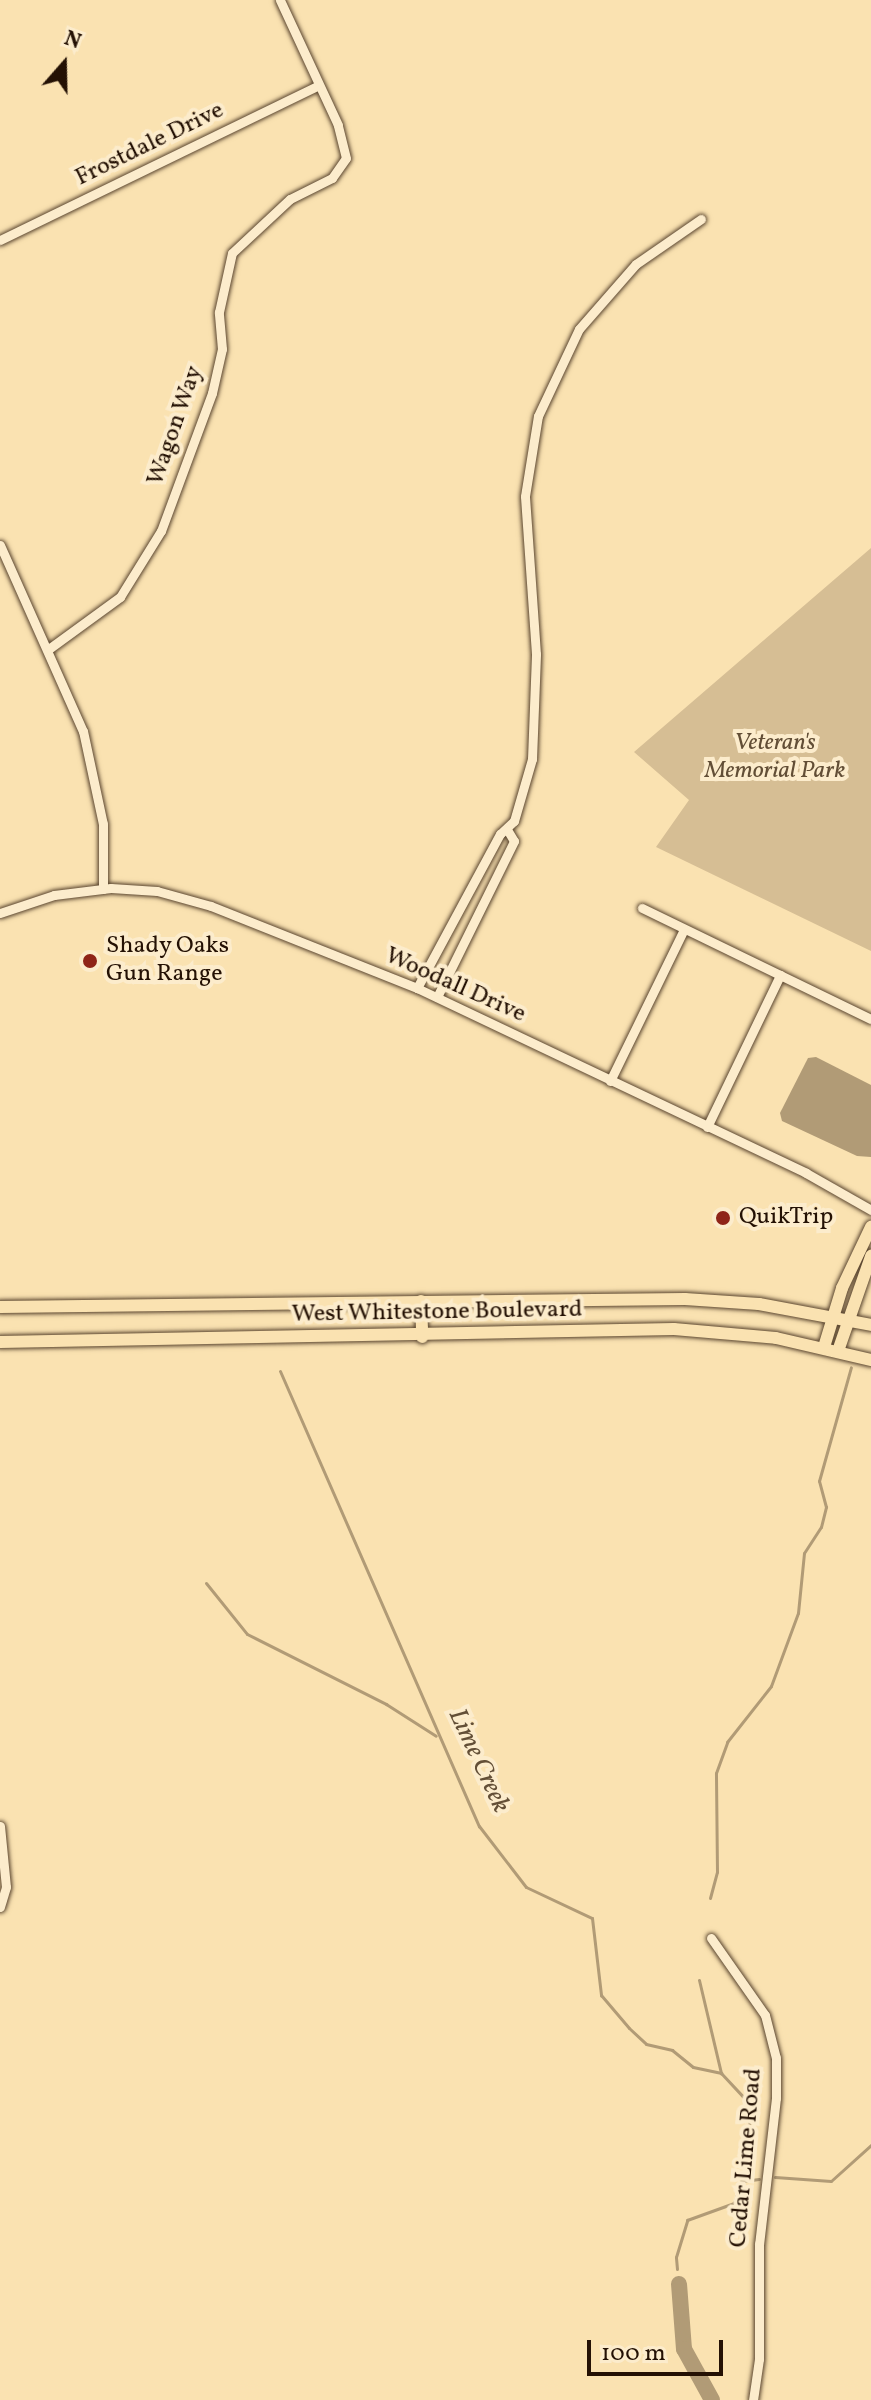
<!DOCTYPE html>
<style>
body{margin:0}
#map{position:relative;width:871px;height:2400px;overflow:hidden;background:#fae2b1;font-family:Vollkorn,serif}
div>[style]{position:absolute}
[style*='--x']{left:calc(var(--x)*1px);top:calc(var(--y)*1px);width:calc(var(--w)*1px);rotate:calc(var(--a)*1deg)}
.green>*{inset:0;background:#d6be94}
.water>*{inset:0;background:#b19b76}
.stream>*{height:3px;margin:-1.5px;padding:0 1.5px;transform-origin:1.5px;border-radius:1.5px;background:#b19b76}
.river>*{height:16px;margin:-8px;padding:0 8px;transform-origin:8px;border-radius:8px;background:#b19b76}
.roads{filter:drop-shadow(0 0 2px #5a452f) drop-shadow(0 0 2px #5a452f)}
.minor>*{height:9px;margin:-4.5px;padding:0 4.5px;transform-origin:4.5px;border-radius:4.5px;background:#fceccc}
.major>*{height:12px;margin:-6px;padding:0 6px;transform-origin:6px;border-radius:6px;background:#fae2b1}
.dots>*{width:22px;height:22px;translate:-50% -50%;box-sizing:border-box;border:4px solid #fceccc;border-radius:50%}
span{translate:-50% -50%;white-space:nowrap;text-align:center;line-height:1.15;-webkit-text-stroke:8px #fceccc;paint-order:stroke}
.street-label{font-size:24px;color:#241104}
.park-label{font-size:24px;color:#624e36;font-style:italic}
.poi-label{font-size:24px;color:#241104}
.left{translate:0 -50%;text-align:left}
.water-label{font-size:26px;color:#634f37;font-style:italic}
.north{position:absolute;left:24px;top:24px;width:80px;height:80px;-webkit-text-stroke:6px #fceccc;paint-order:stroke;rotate:20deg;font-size:22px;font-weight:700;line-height:32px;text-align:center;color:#241104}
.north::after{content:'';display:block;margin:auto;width:28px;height:36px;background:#241104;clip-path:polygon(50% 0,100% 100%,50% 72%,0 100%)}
.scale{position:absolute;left:587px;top:2340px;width:136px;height:36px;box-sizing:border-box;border:4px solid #241104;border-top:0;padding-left:10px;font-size:24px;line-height:28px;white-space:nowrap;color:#241104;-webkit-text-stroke:6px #fceccc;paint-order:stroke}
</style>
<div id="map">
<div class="green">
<i style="clip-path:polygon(871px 548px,871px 951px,656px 847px,689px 800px,634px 752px)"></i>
</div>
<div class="water">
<i style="clip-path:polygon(816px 1057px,871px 1085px,871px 1157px,857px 1156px,782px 1121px,780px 1113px,808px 1058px)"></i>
</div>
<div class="stream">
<i style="--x:280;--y:1371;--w:497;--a:66.4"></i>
<i style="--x:479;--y:1826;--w:77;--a:52.4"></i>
<i style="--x:526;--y:1887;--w:73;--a:25.2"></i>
<i style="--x:592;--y:1918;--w:78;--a:83.3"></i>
<i style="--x:601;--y:1995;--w:43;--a:49.7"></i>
<i style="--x:629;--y:2028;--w:23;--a:43"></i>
<i style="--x:646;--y:2044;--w:27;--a:13"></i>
<i style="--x:672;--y:2050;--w:27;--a:39"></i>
<i style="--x:693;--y:2067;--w:29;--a:12"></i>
<i style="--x:721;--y:2073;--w:34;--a:47"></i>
<i style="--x:744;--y:2098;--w:48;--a:78"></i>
<i style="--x:754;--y:2145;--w:15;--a:110"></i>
<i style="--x:206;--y:1583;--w:65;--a:51.2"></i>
<i style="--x:247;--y:1634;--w:156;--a:26.7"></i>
<i style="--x:386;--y:1704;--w:59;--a:32.6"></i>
<i style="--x:710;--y:1898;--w:27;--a:-75"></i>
<i style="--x:717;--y:1872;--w:99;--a:-90.6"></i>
<i style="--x:716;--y:1773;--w:33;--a:-70"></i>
<i style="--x:727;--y:1742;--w:71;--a:-51.8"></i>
<i style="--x:771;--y:1686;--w:78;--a:-69.7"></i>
<i style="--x:798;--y:1613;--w:60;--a:-84.3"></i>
<i style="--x:804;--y:1553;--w:31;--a:-57"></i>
<i style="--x:821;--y:1527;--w:21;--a:-76"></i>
<i style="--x:826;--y:1507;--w:27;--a:-105"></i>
<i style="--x:819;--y:1481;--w:118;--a:-74.3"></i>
<i style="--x:699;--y:1980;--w:96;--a:76.7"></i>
<i style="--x:775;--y:2177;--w:56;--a:4.1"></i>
<i style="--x:831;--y:2181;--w:54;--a:-42"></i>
<i style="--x:743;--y:2181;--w:16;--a:-7"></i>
<i style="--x:677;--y:2269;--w:12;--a:-95"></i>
<i style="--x:676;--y:2257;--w:39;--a:-73"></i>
<i style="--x:687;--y:2220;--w:50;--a:-19.9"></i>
<i style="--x:734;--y:2203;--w:32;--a:-72"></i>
</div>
<div class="river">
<i style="--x:679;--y:2284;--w:65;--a:85.6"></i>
<i style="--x:684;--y:2349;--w:58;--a:61.2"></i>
</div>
<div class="roads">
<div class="minor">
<i style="--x:0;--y:240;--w:352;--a:-25.9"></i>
<i style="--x:0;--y:545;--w:204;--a:66"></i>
<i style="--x:83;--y:731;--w:95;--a:77.9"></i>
<i style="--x:103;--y:824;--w:65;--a:90"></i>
<i style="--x:50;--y:648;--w:87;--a:-36.1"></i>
<i style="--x:120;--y:597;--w:78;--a:-58.2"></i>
<i style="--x:161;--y:531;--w:147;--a:-69.7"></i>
<i style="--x:212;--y:393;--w:45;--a:-77.2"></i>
<i style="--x:222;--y:349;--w:37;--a:-95"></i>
<i style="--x:219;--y:312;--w:60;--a:-77.6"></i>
<i style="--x:232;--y:253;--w:79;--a:-43"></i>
<i style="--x:290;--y:199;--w:47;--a:-26.6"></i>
<i style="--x:332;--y:178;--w:24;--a:-55"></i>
<i style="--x:346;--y:158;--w:34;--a:-104"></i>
<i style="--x:338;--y:125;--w:138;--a:-114.9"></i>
<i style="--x:642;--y:908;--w:254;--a:25.9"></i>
<i style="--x:0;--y:913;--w:57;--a:-18.4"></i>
<i style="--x:54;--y:895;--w:57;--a:-7"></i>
<i style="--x:111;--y:888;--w:46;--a:3.7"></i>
<i style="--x:157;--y:891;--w:56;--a:15.5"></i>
<i style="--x:211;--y:906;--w:222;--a:21.7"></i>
<i style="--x:417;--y:988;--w:431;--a:25.4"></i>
<i style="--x:806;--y:1173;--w:75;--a:29.6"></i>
<i style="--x:417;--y:988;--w:175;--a:-61.7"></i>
<i style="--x:500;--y:834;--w:19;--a:-43"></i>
<i style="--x:514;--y:821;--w:65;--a:-73.8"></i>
<i style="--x:532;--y:759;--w:105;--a:-87.8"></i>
<i style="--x:536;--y:654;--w:158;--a:-94"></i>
<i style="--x:525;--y:496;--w:81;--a:-80.8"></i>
<i style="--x:538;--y:416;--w:96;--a:-64.8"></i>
<i style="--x:579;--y:329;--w:86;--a:-48.8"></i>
<i style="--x:636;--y:264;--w:79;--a:-34.7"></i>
<i style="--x:437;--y:997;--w:174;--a:-63.7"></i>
<i style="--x:514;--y:841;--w:12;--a:-121"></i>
<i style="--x:610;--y:1081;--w:169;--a:-64"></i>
<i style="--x:707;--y:1127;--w:169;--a:-64.3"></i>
<i style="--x:0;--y:1826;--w:61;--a:84.4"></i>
<i style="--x:6;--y:1887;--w:21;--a:107"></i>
<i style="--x:711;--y:1938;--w:94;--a:55"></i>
<i style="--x:765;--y:2015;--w:44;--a:75.7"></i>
<i style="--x:776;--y:2058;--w:40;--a:90"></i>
<i style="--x:776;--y:2098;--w:147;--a:96.6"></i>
<i style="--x:759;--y:2244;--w:115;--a:90"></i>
<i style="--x:759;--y:2359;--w:41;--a:98.3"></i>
</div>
<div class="major">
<i style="--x:421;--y:1301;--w:36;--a:88"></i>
<i style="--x:0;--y:1307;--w:685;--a:-0.67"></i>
<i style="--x:685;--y:1299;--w:74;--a:3.9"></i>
<i style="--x:759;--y:1304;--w:114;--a:10.6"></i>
<i style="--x:0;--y:1342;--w:674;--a:-1.1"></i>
<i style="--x:674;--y:1329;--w:102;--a:5"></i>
<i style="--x:776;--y:1338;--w:98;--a:13"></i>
<i style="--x:824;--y:1347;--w:62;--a:-73"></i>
<i style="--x:842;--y:1288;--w:68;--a:-64.6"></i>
<i style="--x:838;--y:1351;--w:101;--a:-70.8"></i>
</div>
</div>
<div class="dots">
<i style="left:90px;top:961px;background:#8f2418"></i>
<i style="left:723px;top:1218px;background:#8f2418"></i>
</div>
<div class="street-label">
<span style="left:150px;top:145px;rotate:-26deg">Frostdale Drive</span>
<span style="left:176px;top:426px;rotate:-71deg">Wagon Way</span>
<span style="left:455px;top:986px;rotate:24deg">Woodall Drive</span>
<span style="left:437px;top:1313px;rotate:-1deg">West Whitestone Boulevard</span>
<span style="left:747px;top:2158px;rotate:-85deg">Cedar Lime Road</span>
</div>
<div class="park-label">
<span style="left:775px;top:758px">Veteran's<br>Memorial Park</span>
</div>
<div class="poi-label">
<span class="left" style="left:106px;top:961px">Shady Oaks<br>Gun Range</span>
<span class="left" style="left:739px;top:1218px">QuikTrip</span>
</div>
<div class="water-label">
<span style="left:478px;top:1761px;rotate:65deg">Lime Creek</span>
</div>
<div class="north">N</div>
<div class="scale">100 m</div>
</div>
